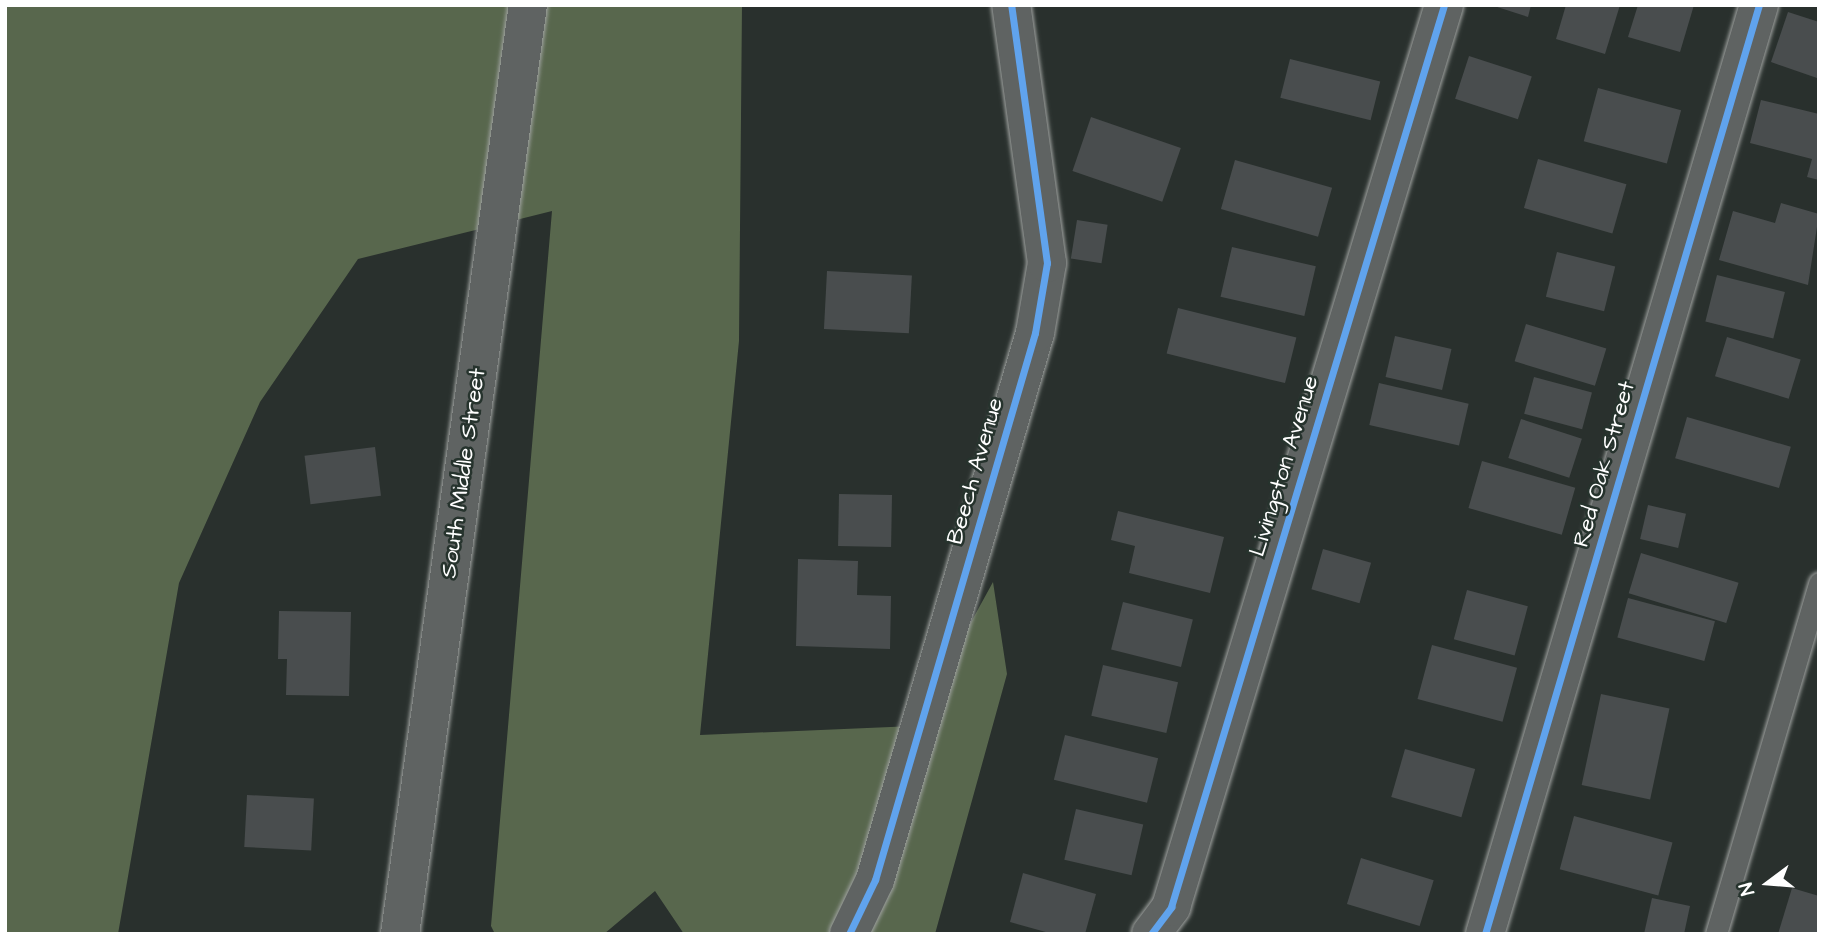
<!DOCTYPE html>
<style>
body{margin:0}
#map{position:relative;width:1824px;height:939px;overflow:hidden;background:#29302d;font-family:"Architects Daughter",sans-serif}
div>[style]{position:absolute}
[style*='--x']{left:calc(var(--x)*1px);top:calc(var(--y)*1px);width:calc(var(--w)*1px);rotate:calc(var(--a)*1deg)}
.green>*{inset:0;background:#58674d}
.building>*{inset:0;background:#494d4e;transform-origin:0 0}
.roads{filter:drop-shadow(0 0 2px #9fa2a0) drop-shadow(0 0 2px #9fa2a0)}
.service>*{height:21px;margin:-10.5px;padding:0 10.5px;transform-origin:10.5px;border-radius:10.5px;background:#5f6362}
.minor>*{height:38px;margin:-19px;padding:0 19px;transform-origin:19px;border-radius:19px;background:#5f6362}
.cycleway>*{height:7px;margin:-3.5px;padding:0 3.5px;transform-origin:3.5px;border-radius:3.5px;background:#60a3ed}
span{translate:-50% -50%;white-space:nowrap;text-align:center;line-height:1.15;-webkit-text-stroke:5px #26332d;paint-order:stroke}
.street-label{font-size:23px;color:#fff}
.frame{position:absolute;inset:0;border:7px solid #fff;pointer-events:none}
.north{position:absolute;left:1733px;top:848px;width:70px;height:70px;-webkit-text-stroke:5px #26332d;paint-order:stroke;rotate:254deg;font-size:19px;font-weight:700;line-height:28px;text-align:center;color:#fff}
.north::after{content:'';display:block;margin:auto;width:24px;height:32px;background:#fff;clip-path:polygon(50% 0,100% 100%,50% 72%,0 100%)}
</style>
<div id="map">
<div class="green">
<i style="clip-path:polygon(5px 5px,742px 5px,739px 341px,700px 735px,914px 726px,993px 582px,1007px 674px,935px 934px,684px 934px,655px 891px,604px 934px,495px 934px,491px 926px,552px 211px,358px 259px,260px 402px,179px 583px,118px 934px,5px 934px)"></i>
</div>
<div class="building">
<i style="clip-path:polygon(1491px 5px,1531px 5px,1528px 17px)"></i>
<i style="clip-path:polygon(1566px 5px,1620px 5px,1605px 54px,1556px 39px)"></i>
<i style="clip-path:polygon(1638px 5px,1694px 5px,1680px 52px,1628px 37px)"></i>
<i style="clip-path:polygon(1788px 12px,1819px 22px,1817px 78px,1771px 62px)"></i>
<i style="left:1469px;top:56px;width:66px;height:45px;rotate:18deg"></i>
<i style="left:1290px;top:59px;width:93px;height:40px;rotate:14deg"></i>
<i style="left:1598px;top:88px;width:86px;height:55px;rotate:15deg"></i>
<i style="clip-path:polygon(1761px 100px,1819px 114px,1819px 180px,1807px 177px,1812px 159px,1750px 143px)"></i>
<i style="left:1091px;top:117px;width:95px;height:57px;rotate:19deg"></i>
<i style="left:1538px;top:159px;width:92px;height:51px;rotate:16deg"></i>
<i style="left:1235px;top:160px;width:101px;height:51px;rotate:16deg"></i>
<i style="clip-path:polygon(1781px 203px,1819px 214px,1808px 285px,1719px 260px,1733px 211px,1775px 223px)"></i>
<i style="left:1077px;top:220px;width:31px;height:39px;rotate:9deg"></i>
<i style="left:1232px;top:247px;width:86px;height:51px;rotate:13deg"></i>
<i style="left:1557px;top:252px;width:60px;height:46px;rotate:14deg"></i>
<i style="left:827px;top:271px;width:85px;height:58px;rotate:3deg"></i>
<i style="left:1717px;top:275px;width:70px;height:48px;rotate:14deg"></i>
<i style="left:1178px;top:308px;width:122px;height:47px;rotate:14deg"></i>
<i style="left:1526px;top:324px;width:84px;height:39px;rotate:17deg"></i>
<i style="left:1395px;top:336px;width:58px;height:42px;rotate:13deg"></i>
<i style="left:1727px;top:337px;width:77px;height:41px;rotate:17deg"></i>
<i style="left:1534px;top:377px;width:60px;height:38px;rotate:15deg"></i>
<i style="left:1379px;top:383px;width:92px;height:43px;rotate:13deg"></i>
<i style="left:1687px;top:417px;width:108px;height:43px;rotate:16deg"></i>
<i style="left:1521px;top:419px;width:64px;height:41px;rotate:18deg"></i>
<i style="left:375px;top:447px;width:49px;height:71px;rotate:83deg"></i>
<i style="left:1482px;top:461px;width:97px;height:49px;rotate:16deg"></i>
<i style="left:839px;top:494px;width:53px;height:52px;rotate:1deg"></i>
<i style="left:1648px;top:505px;width:39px;height:35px;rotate:13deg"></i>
<i style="clip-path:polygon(1118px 511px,1224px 537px,1210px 593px,1129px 573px,1135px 546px,1111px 540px)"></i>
<i style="left:1323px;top:549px;width:50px;height:42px;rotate:16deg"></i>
<i style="left:1641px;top:553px;width:102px;height:42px;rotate:17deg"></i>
<i style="clip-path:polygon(798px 559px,858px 561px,857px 595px,891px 596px,890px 649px,796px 646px)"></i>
<i style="left:1467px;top:590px;width:63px;height:51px;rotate:15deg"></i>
<i style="left:1628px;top:598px;width:90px;height:41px;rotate:15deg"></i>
<i style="left:1123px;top:602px;width:72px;height:49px;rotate:14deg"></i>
<i style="clip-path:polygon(279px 611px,351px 612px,349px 696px,286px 695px,287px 659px,278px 659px)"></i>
<i style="left:1432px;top:645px;width:88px;height:56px;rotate:15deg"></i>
<i style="left:1103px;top:665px;width:77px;height:52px;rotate:13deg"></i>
<i style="left:1601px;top:694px;width:70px;height:93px;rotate:12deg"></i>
<i style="left:1065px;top:735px;width:96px;height:46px;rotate:14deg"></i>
<i style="left:1405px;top:749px;width:73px;height:50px;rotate:16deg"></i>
<i style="left:247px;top:795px;width:67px;height:52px;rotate:3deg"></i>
<i style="left:1076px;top:809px;width:69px;height:52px;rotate:13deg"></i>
<i style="left:1574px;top:816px;width:102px;height:55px;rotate:15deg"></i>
<i style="left:1361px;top:858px;width:76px;height:48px;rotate:17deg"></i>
<i style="clip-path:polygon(1023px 873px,1096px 894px,1085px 934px,1053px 934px,1010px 922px)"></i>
<i style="clip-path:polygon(1792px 888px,1819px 896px,1819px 934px,1778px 934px)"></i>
<i style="clip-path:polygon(1652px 898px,1690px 906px,1684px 934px,1644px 934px)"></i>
</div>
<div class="roads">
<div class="service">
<i style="--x:1716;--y:934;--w:366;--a:-73.6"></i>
</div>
<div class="minor">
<i style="--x:400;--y:934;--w:938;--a:-82.16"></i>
<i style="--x:849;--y:934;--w:60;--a:-64.3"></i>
<i style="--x:875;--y:880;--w:570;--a:-73.7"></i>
<i style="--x:1035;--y:333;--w:71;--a:-80.3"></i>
<i style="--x:1047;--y:263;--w:260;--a:-97.9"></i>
<i style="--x:1151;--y:934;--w:34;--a:-53"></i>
<i style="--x:1171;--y:907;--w:942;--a:-73.16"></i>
<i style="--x:1485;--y:934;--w:969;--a:-73.57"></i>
</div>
</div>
<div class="cycleway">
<i style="--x:849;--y:934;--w:60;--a:-64.3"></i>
<i style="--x:875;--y:880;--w:570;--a:-73.7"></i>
<i style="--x:1035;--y:333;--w:71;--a:-80.3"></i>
<i style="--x:1047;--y:263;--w:260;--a:-97.9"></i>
<i style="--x:1151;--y:934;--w:34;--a:-53"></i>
<i style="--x:1171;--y:907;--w:942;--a:-73.16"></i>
<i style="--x:1485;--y:934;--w:969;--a:-73.57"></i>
</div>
<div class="street-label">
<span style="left:1604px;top:464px;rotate:-74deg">Red Oak Street</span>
<span style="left:1284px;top:466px;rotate:-73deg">Livingston Avenue</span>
<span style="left:975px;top:471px;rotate:-74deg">Beech Avenue</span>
<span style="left:463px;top:473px;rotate:-82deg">South Middle Street</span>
</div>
<div class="frame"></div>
<div class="north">N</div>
</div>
